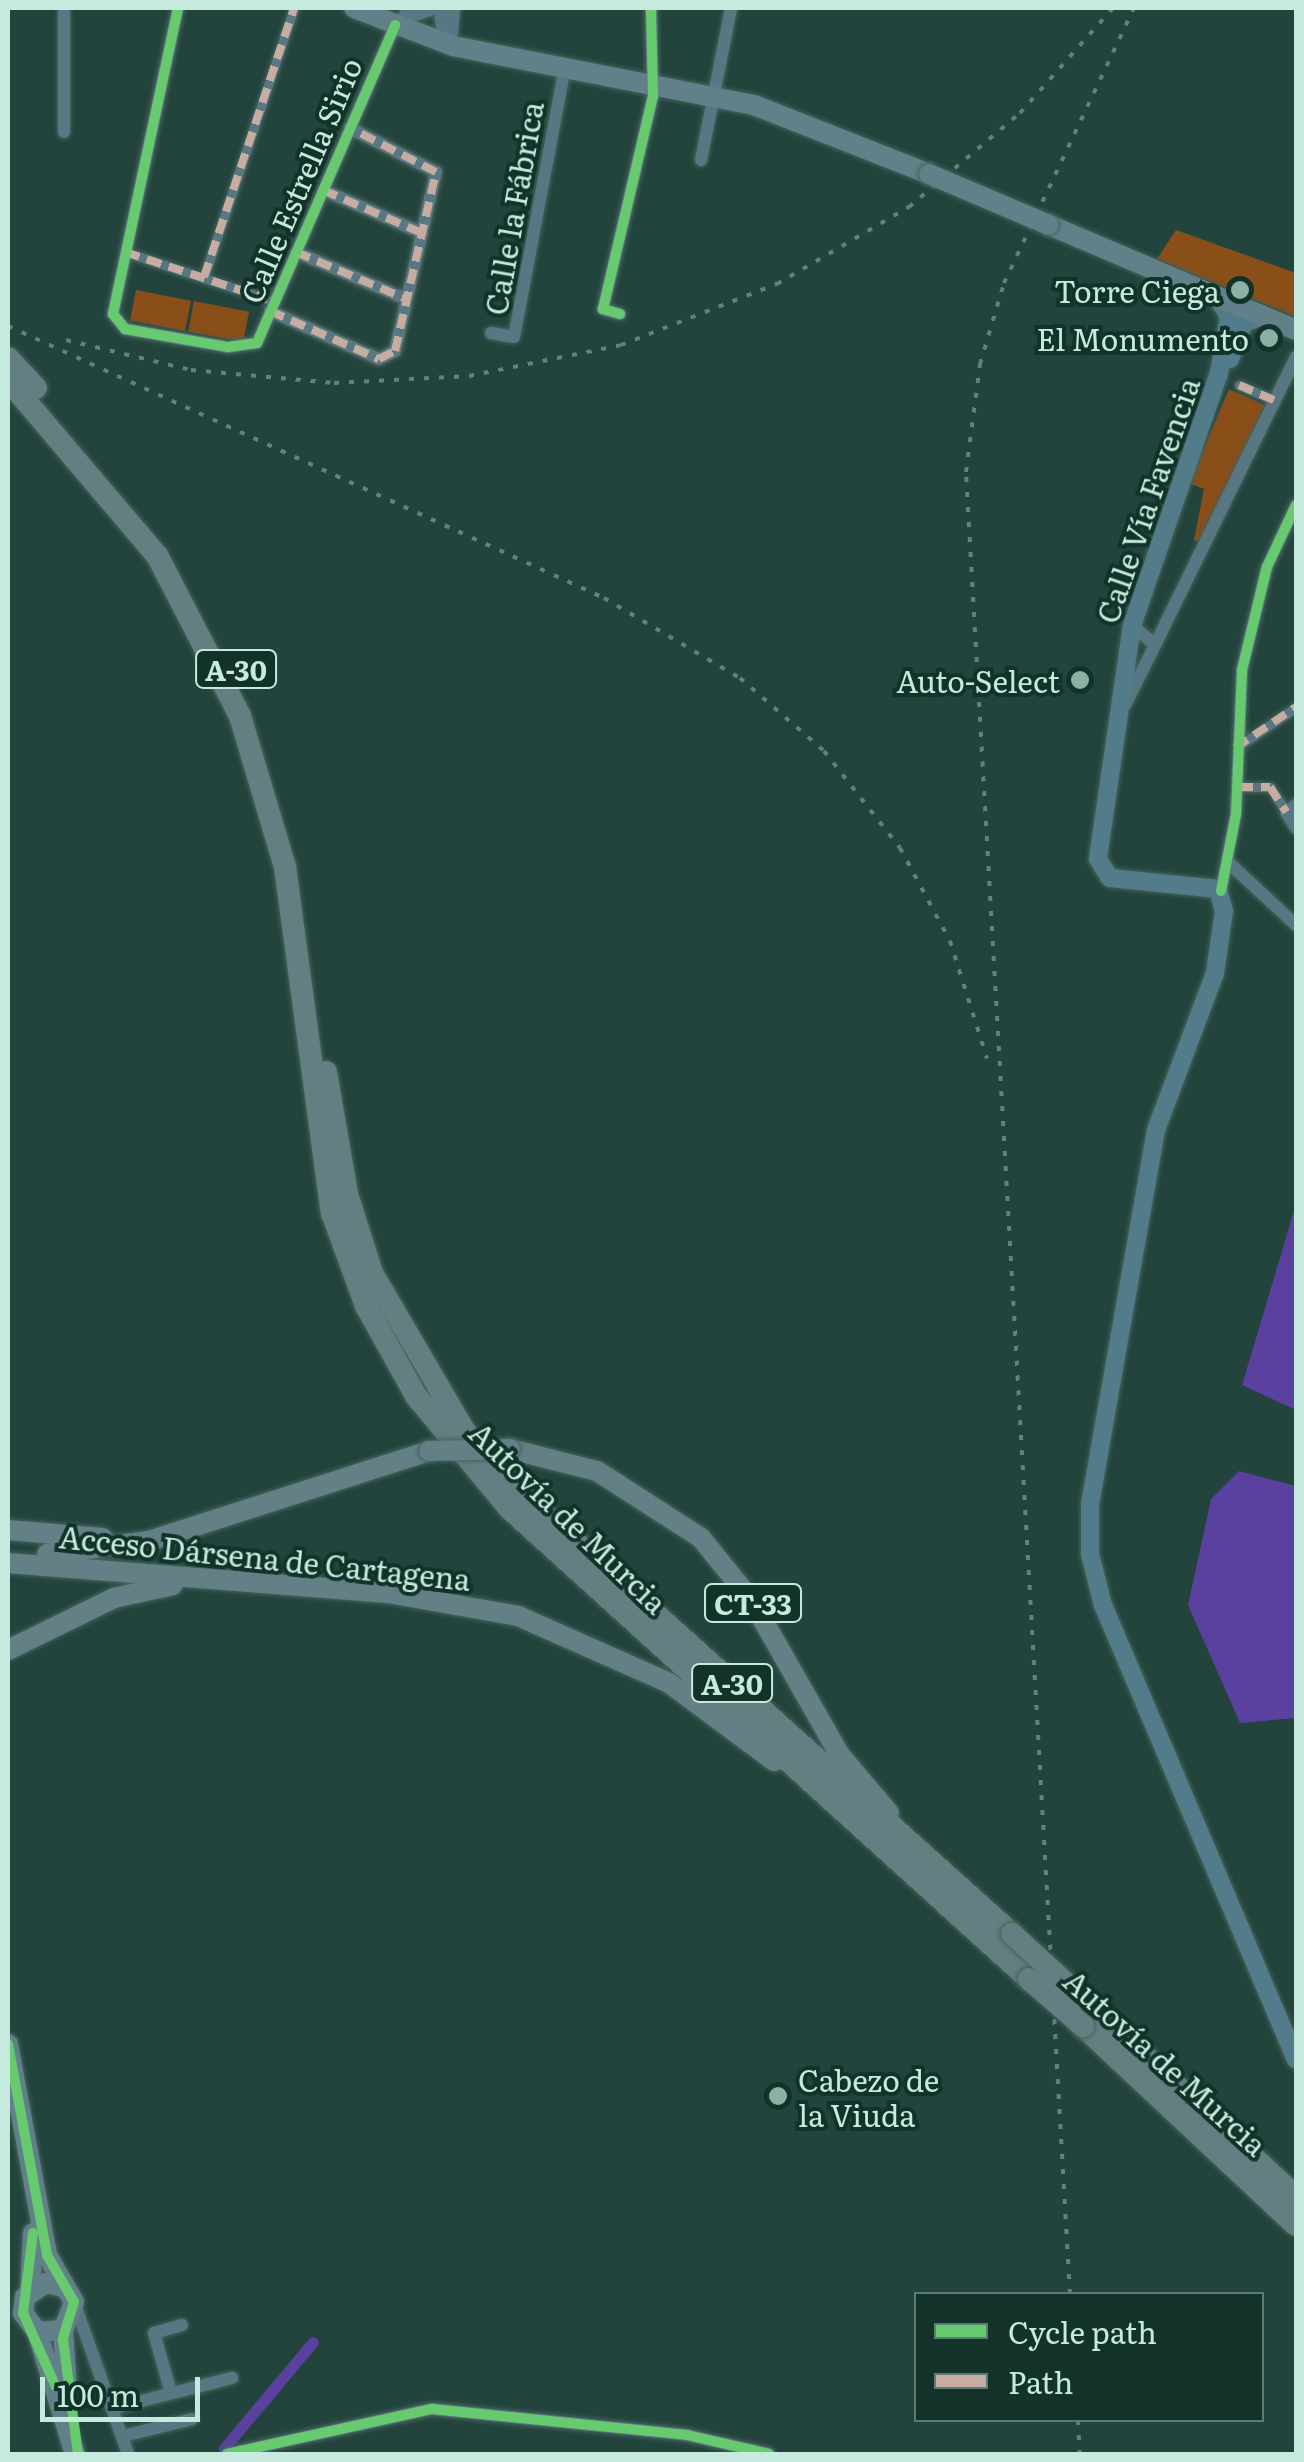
<!DOCTYPE html>
<meta charset="utf-8">
<style>
body{margin:0}
#map{position:relative;width:1304px;height:2462px;overflow:hidden;background:#22443c;font-family:Literata,serif}
div>[style]{position:absolute}
[style*='--x']{left:calc(var(--x)*1px);top:calc(var(--y)*1px);width:calc(var(--w)*1px);rotate:calc(var(--a)*1deg)}
.green>*{inset:0;background:#8a4e19;transform-origin:0 0}
.water>*{inset:0;background:#5a419f}
.canal>*{height:11px;margin:-5.5px;padding:0 5.5px;transform-origin:5.5px;border-radius:5.5px;background:#5a419f}
.roads{filter:drop-shadow(0 0 2px #45635b) drop-shadow(0 0 2px #45635b)}
.pedestrian>*{height:9px;margin:-4.5px;padding:0 4.5px;transform-origin:4.5px;border-radius:4.5px;background:#597782}
.minor>*{height:12px;margin:-6px;padding:0 6px;transform-origin:6px;border-radius:6px;background:#597782}
.tertiary>*{height:15px;margin:-7.5px;padding:0 7.5px;transform-origin:7.5px;border-radius:7.5px;background:#597782}
.secondary>*{height:18px;margin:-9px;padding:0 9px;transform-origin:9px;border-radius:9px;background:#527c89}
.primary>*{height:20px;margin:-10px;padding:0 10px;transform-origin:10px;border-radius:10px;background:#628089}
.trunk>*{height:20px;margin:-10px;padding:0 10px;transform-origin:10px;border-radius:10px;background:#628086}
.motorway>*{height:22px;margin:-11px;padding:0 11px;transform-origin:11px;border-radius:11px;background:#637f82}
.rail>*{height:4px;margin-top:-2px;transform-origin:0;background:repeating-linear-gradient(90deg,#658082 0 5px,transparent 0 15px)}
.bridges{filter:drop-shadow(0 0 2px #45635b) drop-shadow(0 0 2px #45635b)}
.primary-bridge>*{height:20px;margin:-10px;padding:0 10px;transform-origin:10px;border-radius:10px;background:#628089}
.trunk-bridge>*{height:20px;margin:-10px;padding:0 10px;transform-origin:10px;border-radius:10px;background:#628086}
.motorway-bridge>*{height:22px;margin:-11px;padding:0 11px;transform-origin:11px;border-radius:11px;background:#637f82}
.quiet>*{height:8px;margin-top:-4px;transform-origin:0;background:repeating-linear-gradient(90deg,#c7aca2 0 15px,transparent 0 23px)}
.cycleway>*{height:10px;margin:-5px;padding:0 5px;transform-origin:5px;border-radius:5px;background:#67ca6e}
.dots>*{width:28px;height:28px;translate:-50% -50%;box-sizing:border-box;border:5px solid #13332a;border-radius:50%}
span{translate:-50% -50%;white-space:nowrap;text-align:center;line-height:1.15;-webkit-text-stroke:8px #13332a;paint-order:stroke}
.shield-label span{padding:2px 8px;background:#13332a;border:2px solid;border-radius:8px;-webkit-text-stroke-width:0}
.shield-label{font-size:28px;color:#c6eade;font-weight:700}
.street-label{font-size:30px;color:#c6eade}
.poi-label{font-size:30px;color:#c6eade}
.right{translate:-100% -50%;text-align:right}
.left{translate:0 -50%;text-align:left}
.frame{position:absolute;inset:0;border:10px solid #c6eade;pointer-events:none}
.legend{position:absolute;left:914px;top:2292px;width:350px;height:130px;box-sizing:border-box;background:#13332a;border:2px solid #5b7c72;margin:0;padding:12px 18px;list-style:none;font-size:30px;color:#c6eade}
.legend li{display:flex;align-items:center;gap:20px;height:50px}
.legend b{width:50px;border:2px solid #5b7c72}
.scale{position:absolute;left:40px;top:2377px;width:160px;height:45px;box-sizing:border-box;border:5px solid #c6eade;border-top:0;padding-left:12px;font-size:30px;line-height:35px;white-space:nowrap;color:#c6eade;-webkit-text-stroke:8px #13332a;paint-order:stroke}
</style>
<div id="map">
<div class="green">
<i style="clip-path:polygon(1176px 230px,1296px 273px,1296px 317px,1157px 259px)"></i>
<i style="left:136px;top:290px;width:56px;height:31px;rotate:11deg"></i>
<i style="left:194px;top:301px;width:56px;height:31px;rotate:11deg"></i>
<i style="clip-path:polygon(1229px 389px,1265px 405px,1201px 543px,1194px 540px,1204px 489px,1189px 483px)"></i>
</div>
<div class="water">
<i style="clip-path:polygon(1296px 1204px,1296px 1410px,1242px 1385px)"></i>
<i style="clip-path:polygon(1239px 1471px,1296px 1486px,1296px 1718px,1240px 1723px,1188px 1605px,1211px 1499px)"></i>
</div>
<div class="canal">
<i style="--x:224;--y:2448;--w:138;--a:-50"></i>
</div>
<div class="roads">
<div class="pedestrian">
<i style="--x:125;--y:252;--w:150;--a:18.3"></i>
<i style="--x:204;--y:277;--w:284;--a:-71.5"></i>
<i style="--x:1239;--y:385;--w:40;--a:23.4"></i>
<i style="--x:1237;--y:747;--w:71;--a:-34.1"></i>
<i style="--x:1238;--y:787;--w:32;--a:0"></i>
<i style="--x:1270;--y:787;--w:30;--a:57"></i>
</div>
<div class="minor">
<i style="--x:64;--y:8;--w:124;--a:90"></i>
<i style="--x:178;--y:8;--w:313;--a:102"></i>
<i style="--x:113;--y:314;--w:19;--a:51"></i>
<i style="--x:125;--y:329;--w:105;--a:9.9"></i>
<i style="--x:228;--y:347;--w:29;--a:-8"></i>
<i style="--x:257;--y:343;--w:347;--a:-66.5"></i>
<i style="--x:701;--y:160;--w:155;--a:-78.8"></i>
<i style="--x:323;--y:190;--w:108;--a:23.5"></i>
<i style="--x:296;--y:252;--w:117;--a:23.1"></i>
<i style="--x:270;--y:311;--w:119;--a:23.8"></i>
<i style="--x:379;--y:359;--w:18;--a:-27"></i>
<i style="--x:395;--y:351;--w:184;--a:-77.1"></i>
<i style="--x:436;--y:172;--w:97;--a:-152.9"></i>
<i style="--x:620;--y:314;--w:18;--a:-164"></i>
<i style="--x:603;--y:309;--w:219;--a:-76.8"></i>
<i style="--x:653;--y:96;--w:88;--a:-91.3"></i>
<i style="--x:491;--y:333;--w:23;--a:10"></i>
<i style="--x:514;--y:337;--w:276;--a:-79.3"></i>
<i style="--x:1155;--y:645;--w:321;--a:-63.9"></i>
<i style="--x:1125;--y:705;--w:67;--a:-63.4"></i>
<i style="--x:1155;--y:645;--w:30;--a:-139"></i>
<i style="--x:1296;--y:805;--w:12;--a:145"></i>
<i style="--x:1286;--y:812;--w:19;--a:58"></i>
<i style="--x:1229;--y:863;--w:91;--a:42.8"></i>
<i style="--x:1221;--y:891;--w:78;--a:-79"></i>
<i style="--x:1236;--y:814;--w:144;--a:-87.6"></i>
<i style="--x:1242;--y:670;--w:106;--a:-76.4"></i>
<i style="--x:1267;--y:567;--w:68;--a:-64.9"></i>
<i style="--x:74;--y:2302;--w:161;--a:70.4"></i>
<i style="--x:171;--y:2393;--w:62;--a:-105.8"></i>
<i style="--x:154;--y:2333;--w:29;--a:-16"></i>
<i style="--x:114;--y:2408;--w:122;--a:-14.3"></i>
<i style="--x:123;--y:2436;--w:71;--a:-13.8"></i>
<i style="--x:227;--y:2454;--w:210;--a:-12.4"></i>
<i style="--x:432;--y:2409;--w:256;--a:5.8"></i>
<i style="--x:687;--y:2435;--w:84;--a:13"></i>
</div>
<div class="tertiary">
<i style="--x:440;--y:8;--w:23;--a:80"></i>
<i style="--x:405;--y:16;--w:26;--a:-18"></i>
<i style="--x:450;--y:33;--w:25;--a:-85"></i>
</div>
<div class="secondary">
<i style="--x:1216;--y:295;--w:26;--a:59"></i>
<i style="--x:1229;--y:317;--w:57;--a:100.1"></i>
<i style="--x:1219;--y:373;--w:267;--a:109"></i>
<i style="--x:1132;--y:625;--w:236;--a:98.3"></i>
<i style="--x:1098;--y:859;--w:22;--a:58"></i>
<i style="--x:1110;--y:878;--w:109;--a:5.8"></i>
<i style="--x:1218;--y:889;--w:23;--a:75"></i>
<i style="--x:1224;--y:911;--w:63;--a:98.3"></i>
<i style="--x:1215;--y:973;--w:168;--a:110.6"></i>
<i style="--x:1156;--y:1130;--w:381;--a:100"></i>
<i style="--x:1090;--y:1505;--w:49;--a:90"></i>
<i style="--x:1090;--y:1554;--w:53;--a:75.7"></i>
<i style="--x:1103;--y:1605;--w:494;--a:67"></i>
<i style="--x:1230;--y:359;--w:39;--a:-69"></i>
<i style="--x:1244;--y:323;--w:20;--a:-20"></i>
</div>
<div class="primary">
<i style="--x:354;--y:8;--w:106;--a:21"></i>
<i style="--x:453;--y:46;--w:307;--a:11.1"></i>
<i style="--x:754;--y:105;--w:188;--a:21.5"></i>
<i style="--x:1049;--y:225;--w:268;--a:23"></i>
<i style="--x:8;--y:2044;--w:215;--a:79.5"></i>
<i style="--x:47;--y:2255;--w:54;--a:60.1"></i>
<i style="--x:74;--y:2302;--w:30;--a:111"></i>
<i style="--x:63;--y:2330;--w:26;--a:176"></i>
<i style="--x:37;--y:2332;--w:24;--a:-126"></i>
<i style="--x:23;--y:2313;--w:16;--a:-83"></i>
<i style="--x:25;--y:2297;--w:25;--a:-34"></i>
<i style="--x:46;--y:2283;--w:17;--a:13"></i>
<i style="--x:30;--y:2290;--w:57;--a:-87"></i>
<i style="--x:63;--y:2330;--w:58;--a:86.1"></i>
<i style="--x:37;--y:2332;--w:128;--a:72.7"></i>
</div>
<div class="trunk">
<i style="--x:510;--y:1449;--w:90;--a:14.2"></i>
<i style="--x:597;--y:1471;--w:124;--a:32.8"></i>
<i style="--x:701;--y:1538;--w:81;--a:51"></i>
<i style="--x:752;--y:1601;--w:177;--a:60.3"></i>
<i style="--x:840;--y:1755;--w:76;--a:49.8"></i>
<i style="--x:8;--y:1530;--w:95;--a:4.8"></i>
<i style="--x:47;--y:1554;--w:103;--a:-7.3"></i>
<i style="--x:149;--y:1541;--w:294;--a:-17.8"></i>
<i style="--x:8;--y:1563;--w:381;--a:4.5"></i>
<i style="--x:388;--y:1593;--w:132;--a:10"></i>
<i style="--x:518;--y:1616;--w:165;--a:23.9"></i>
<i style="--x:669;--y:1683;--w:131;--a:36.6"></i>
<i style="--x:8;--y:1650;--w:118;--a:-26.1"></i>
<i style="--x:114;--y:1598;--w:60;--a:-12.4"></i>
</div>
<div class="motorway">
<i style="--x:8;--y:358;--w:41;--a:47"></i>
<i style="--x:8;--y:380;--w:232;--a:49.7"></i>
<i style="--x:158;--y:557;--w:179;--a:62.7"></i>
<i style="--x:240;--y:716;--w:158;--a:73.4"></i>
<i style="--x:285;--y:867;--w:349;--a:82.3"></i>
<i style="--x:332;--y:1213;--w:99;--a:69.9"></i>
<i style="--x:366;--y:1306;--w:103;--a:60.9"></i>
<i style="--x:416;--y:1396;--w:146;--a:50.3"></i>
<i style="--x:509;--y:1508;--w:702;--a:42.17"></i>
<i style="--x:326;--y:1072;--w:124;--a:80.2"></i>
<i style="--x:347;--y:1194;--w:83;--a:72.4"></i>
<i style="--x:372;--y:1273;--w:184;--a:59.7"></i>
<i style="--x:465;--y:1432;--w:100;--a:46.6"></i>
<i style="--x:534;--y:1505;--w:642;--a:41.91"></i>
<i style="--x:1082;--y:1998;--w:292;--a:42.9"></i>
<i style="--x:1083;--y:2026;--w:291;--a:43.1"></i>
</div>
</div>
<div class="rail">
<i style="--x:8;--y:326;--w:655;--a:24.53"></i>
<i style="--x:604;--y:598;--w:158;--a:30.5"></i>
<i style="--x:740;--y:678;--w:111;--a:41"></i>
<i style="--x:824;--y:751;--w:123;--a:51.9"></i>
<i style="--x:900;--y:848;--w:106;--a:61.7"></i>
<i style="--x:950;--y:941;--w:123;--a:72.5"></i>
<i style="--x:66;--y:340;--w:129;--a:13.5"></i>
<i style="--x:191;--y:370;--w:144;--a:5.2"></i>
<i style="--x:334;--y:383;--w:135;--a:-3"></i>
<i style="--x:469;--y:376;--w:155;--a:-11.5"></i>
<i style="--x:621;--y:345;--w:168;--a:-21.4"></i>
<i style="--x:777;--y:284;--w:153;--a:-30.3"></i>
<i style="--x:909;--y:207;--w:145;--a:-40.3"></i>
<i style="--x:1020;--y:113;--w:140;--a:-48.5"></i>
<i style="--x:1070;--y:2294;--w:1825;--a:-93.27"></i>
<i style="--x:966;--y:472;--w:109;--a:-82.6"></i>
<i style="--x:980;--y:364;--w:84;--a:-73.5"></i>
<i style="--x:1004;--y:283;--w:304;--a:-64.7"></i>
<i style="--x:1078;--y:2420;--w:34;--a:87"></i>
</div>
<div class="bridges">
<div class="primary-bridge">
<i style="--x:929;--y:174;--w:130;--a:23"></i>
</div>
<div class="trunk-bridge">
<i style="--x:429;--y:1451;--w:81;--a:-1.4"></i>
</div>
<div class="motorway-bridge">
<i style="--x:1012;--y:1934;--w:95;--a:42.4"></i>
<i style="--x:1029;--y:1979;--w:72;--a:41"></i>
</div>
</div>
<div class="quiet">
<i style="--x:323;--y:190;--w:108;--a:23.5"></i>
<i style="--x:125;--y:252;--w:150;--a:18.3"></i>
<i style="--x:296;--y:252;--w:117;--a:23.1"></i>
<i style="--x:204;--y:277;--w:284;--a:-71.5"></i>
<i style="--x:270;--y:311;--w:119;--a:23.8"></i>
<i style="--x:379;--y:359;--w:18;--a:-27"></i>
<i style="--x:395;--y:351;--w:184;--a:-77.1"></i>
<i style="--x:436;--y:172;--w:97;--a:-152.9"></i>
<i style="--x:1239;--y:385;--w:40;--a:23.4"></i>
<i style="--x:1235;--y:748;--w:73;--a:-33.9"></i>
<i style="--x:1238;--y:787;--w:32;--a:0"></i>
<i style="--x:1270;--y:787;--w:30;--a:57"></i>
</div>
<div class="cycleway">
<i style="--x:178;--y:8;--w:313;--a:102"></i>
<i style="--x:113;--y:314;--w:19;--a:51"></i>
<i style="--x:125;--y:329;--w:105;--a:9.9"></i>
<i style="--x:228;--y:347;--w:29;--a:-8"></i>
<i style="--x:257;--y:343;--w:347;--a:-66.5"></i>
<i style="--x:620;--y:314;--w:18;--a:-164"></i>
<i style="--x:603;--y:309;--w:219;--a:-76.8"></i>
<i style="--x:653;--y:96;--w:88;--a:-91.3"></i>
<i style="--x:1221;--y:891;--w:78;--a:-79"></i>
<i style="--x:1236;--y:814;--w:144;--a:-87.6"></i>
<i style="--x:1242;--y:670;--w:106;--a:-76.4"></i>
<i style="--x:1267;--y:567;--w:68;--a:-64.9"></i>
<i style="--x:8;--y:2044;--w:215;--a:79.5"></i>
<i style="--x:47;--y:2255;--w:54;--a:60.1"></i>
<i style="--x:74;--y:2302;--w:39;--a:107"></i>
<i style="--x:63;--y:2339;--w:116;--a:82.6"></i>
<i style="--x:33;--y:2233;--w:81;--a:97.1"></i>
<i style="--x:23;--y:2313;--w:81;--a:66"></i>
<i style="--x:227;--y:2454;--w:210;--a:-12.4"></i>
<i style="--x:432;--y:2409;--w:256;--a:5.8"></i>
<i style="--x:687;--y:2435;--w:84;--a:13"></i>
</div>
<div class="dots">
<i style="left:1240px;top:290px;background:#8db0a5"></i>
<i style="left:1269px;top:338px;background:#8db0a5"></i>
<i style="left:1080px;top:680px;background:#8db0a5"></i>
<i style="left:778px;top:2096px;background:#8db0a5"></i>
</div>
<div class="shield-label">
<span style="left:236px;top:669px">A-30</span>
<span style="left:753px;top:1603px">CT-33</span>
<span style="left:732px;top:1683px">A-30</span>
</div>
<div class="street-label">
<span style="left:300px;top:180px;rotate:-67deg">Calle Estrella Sirio</span>
<span style="left:513px;top:208px;rotate:-80deg">Calle la Fábrica</span>
<span style="left:1147px;top:500px;rotate:-71deg">Calle Vía Favencia</span>
<span style="left:569px;top:1517px;rotate:44deg">Autovía de Murcia</span>
<span style="left:265px;top:1557px;rotate:6deg">Acceso Dársena de Cartagena</span>
<span style="left:1166px;top:2062px;rotate:42deg">Autovía de Murcia</span>
</div>
<div class="poi-label">
<span class="right" style="left:1220px;top:290px">Torre Ciega</span>
<span class="right" style="left:1249px;top:338px">El Monumento</span>
<span class="right" style="left:1060px;top:680px">Auto-Select</span>
<span class="left" style="left:798px;top:2096px">Cabezo de<br>la Viuda</span>
</div>
<div class="frame"></div>
<ul class="legend">
<li><b style="height:12px;background:#67ca6e"></b>Cycle path</li>
<li><b style="height:12px;background:#c7aca2"></b>Path</li>
</ul>
<div class="scale">100 m</div>
</div>
